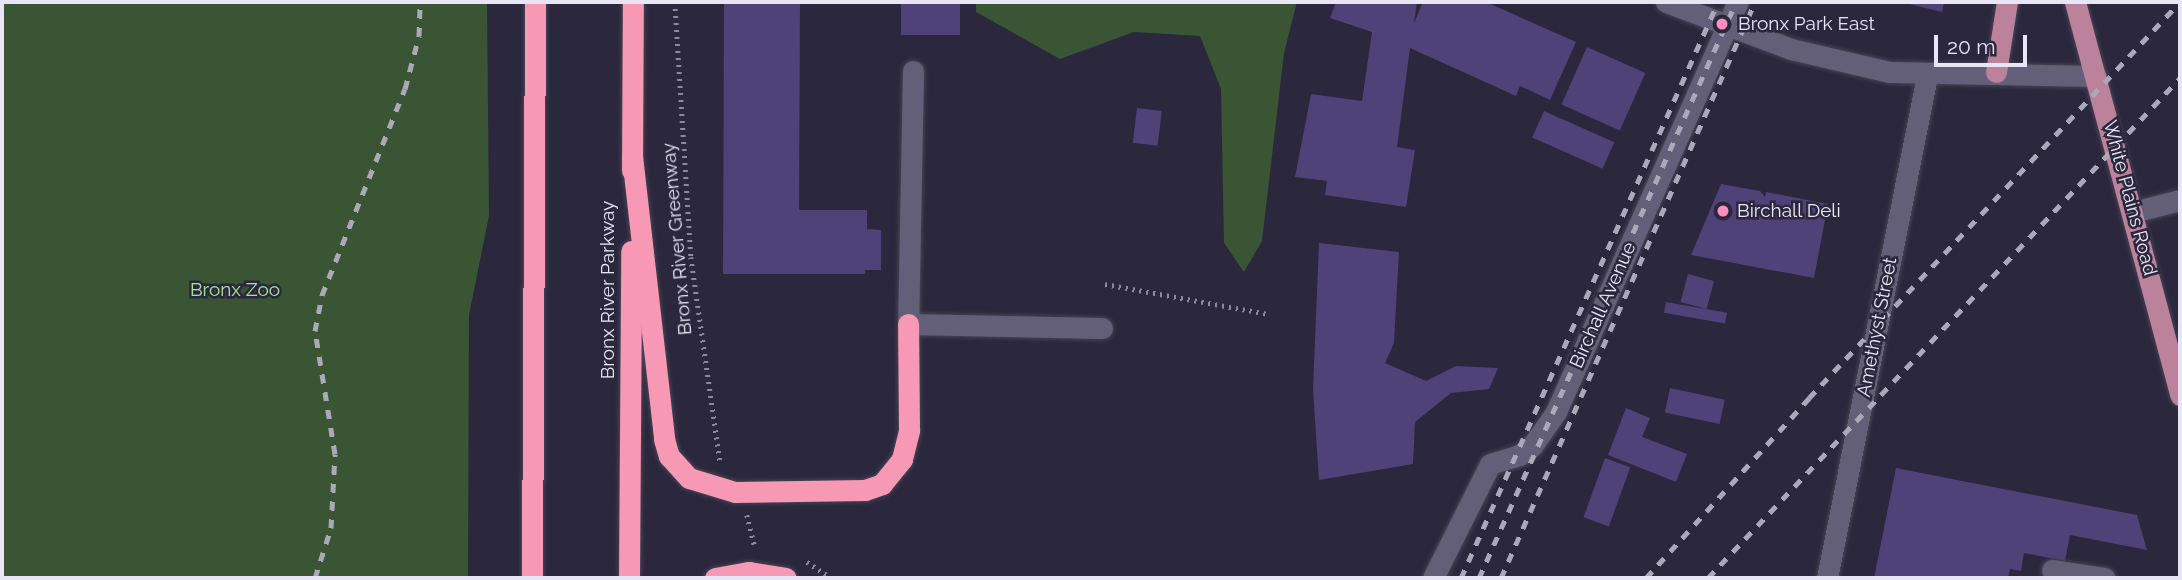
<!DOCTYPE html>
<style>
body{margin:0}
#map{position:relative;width:2182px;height:580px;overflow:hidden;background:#2b273c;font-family:Raleway,sans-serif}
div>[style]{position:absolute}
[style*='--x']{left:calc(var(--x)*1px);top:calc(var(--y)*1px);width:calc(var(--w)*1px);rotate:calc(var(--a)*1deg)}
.green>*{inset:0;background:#395534}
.building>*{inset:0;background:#4e4278;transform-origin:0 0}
.path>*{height:4.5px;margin-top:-2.25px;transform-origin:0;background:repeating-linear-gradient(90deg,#8d8a9c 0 2px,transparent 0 7px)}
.roads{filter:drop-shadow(0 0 2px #464355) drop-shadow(0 0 2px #464355)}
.minor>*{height:21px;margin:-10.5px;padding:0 10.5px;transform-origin:10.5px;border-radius:10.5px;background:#635f78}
.major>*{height:21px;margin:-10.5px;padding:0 10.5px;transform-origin:10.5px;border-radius:10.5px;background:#bc829c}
.highway>*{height:21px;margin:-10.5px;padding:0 10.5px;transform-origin:10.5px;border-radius:10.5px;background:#f799b4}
.rail>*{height:5px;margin-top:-2.5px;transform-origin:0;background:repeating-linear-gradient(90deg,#aba9b9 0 9px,transparent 0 18px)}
.dots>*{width:19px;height:19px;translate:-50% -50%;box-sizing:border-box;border:4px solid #2b273c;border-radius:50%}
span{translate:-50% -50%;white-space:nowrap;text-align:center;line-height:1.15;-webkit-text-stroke:5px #2b273c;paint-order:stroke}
.poi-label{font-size:19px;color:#e8e6f5}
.left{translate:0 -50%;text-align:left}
.street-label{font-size:19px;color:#e8e6f5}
.park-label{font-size:19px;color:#a6e399}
.frame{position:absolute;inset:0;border:4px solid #e8e6f5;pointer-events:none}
.scale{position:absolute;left:1934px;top:35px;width:93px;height:32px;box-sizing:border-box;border:4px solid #e8e6f5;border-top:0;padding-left:9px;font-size:21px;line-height:24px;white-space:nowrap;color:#e8e6f5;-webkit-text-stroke:5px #2b273c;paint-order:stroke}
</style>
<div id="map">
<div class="green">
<i style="clip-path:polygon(2px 2px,487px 2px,489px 216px,469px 315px,468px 578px,2px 578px)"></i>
<i style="clip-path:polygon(976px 2px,1297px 2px,1284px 53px,1262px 241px,1244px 272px,1224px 243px,1221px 89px,1200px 36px,1134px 32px,1060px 59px,976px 12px)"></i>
</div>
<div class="building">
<i style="clip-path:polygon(724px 2px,800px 2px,799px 210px,867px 210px,867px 229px,881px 230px,881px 270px,865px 270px,865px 274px,723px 274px)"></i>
<i style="left:901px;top:2px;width:59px;height:33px"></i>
<i style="clip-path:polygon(1336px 2px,1417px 2px,1414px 23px,1423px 2px,1486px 2px,1576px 42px,1550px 100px,1520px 86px,1516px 96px,1410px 48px,1397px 147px,1415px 150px,1406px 207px,1325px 195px,1327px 181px,1295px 177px,1311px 94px,1362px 101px,1372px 32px,1330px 18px)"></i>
<i style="clip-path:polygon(1901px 2px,1944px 2px,1942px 12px)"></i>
<i style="left:1587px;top:47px;width:64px;height:63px;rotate:24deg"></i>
<i style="left:1137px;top:108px;width:25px;height:35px;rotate:7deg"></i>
<i style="left:1544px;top:111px;width:77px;height:29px;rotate:24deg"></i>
<i style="clip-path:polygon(1721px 184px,1760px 191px,1765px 197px,1766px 192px,1828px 204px,1814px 278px,1691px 255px)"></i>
<i style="clip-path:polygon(1319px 243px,1399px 252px,1394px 343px,1385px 363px,1426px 381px,1456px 366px,1498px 368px,1489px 389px,1451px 393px,1415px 422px,1413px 464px,1319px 480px,1313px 389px)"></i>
<i style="left:1688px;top:274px;width:27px;height:29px;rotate:15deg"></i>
<i style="left:1666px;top:302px;width:62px;height:11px;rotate:10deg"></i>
<i style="left:1670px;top:388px;width:56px;height:25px;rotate:12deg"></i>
<i style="clip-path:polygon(1626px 408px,1650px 418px,1642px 437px,1687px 454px,1676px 482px,1608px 455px)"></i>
<i style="left:1605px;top:458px;width:27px;height:63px;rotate:20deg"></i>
<i style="clip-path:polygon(1896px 468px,2137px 515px,2147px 550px,2070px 535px,2065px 561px,2024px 553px,2021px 571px,2010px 569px,2008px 578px,1874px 578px)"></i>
</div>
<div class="path">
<i style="--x:675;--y:2;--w:256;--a:86.4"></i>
<i style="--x:691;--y:257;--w:206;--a:81.9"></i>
<i style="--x:1105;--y:284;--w:167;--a:10.4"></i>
<i style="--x:747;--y:515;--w:32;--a:76"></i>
<i style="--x:807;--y:562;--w:30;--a:33"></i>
</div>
<div class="roads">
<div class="minor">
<i style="--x:1666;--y:2;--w:134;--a:20.6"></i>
<i style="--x:1791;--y:49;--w:101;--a:13.2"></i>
<i style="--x:1889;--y:72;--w:207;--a:1.1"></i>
<i style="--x:913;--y:71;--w:253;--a:91.1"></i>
<i style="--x:908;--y:324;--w:194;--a:1.2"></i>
<i style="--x:2133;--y:212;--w:49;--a:-14.3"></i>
<i style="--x:2052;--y:570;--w:53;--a:8.7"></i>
<i style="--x:1433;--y:578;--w:127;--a:-63.4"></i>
<i style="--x:1490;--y:464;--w:31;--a:-17"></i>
<i style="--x:1520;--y:455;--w:15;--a:-37"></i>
<i style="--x:1532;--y:446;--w:42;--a:-54.8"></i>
<i style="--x:1556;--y:412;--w:449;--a:-66.1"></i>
<i style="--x:1827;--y:578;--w:512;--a:-78.73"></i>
</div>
<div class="major">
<i style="--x:2075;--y:2;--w:407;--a:75"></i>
<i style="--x:1996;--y:72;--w:71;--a:-81.1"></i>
</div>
<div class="highway">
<i style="--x:632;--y:156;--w:285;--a:83.5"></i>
<i style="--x:664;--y:439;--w:18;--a:74"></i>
<i style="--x:669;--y:456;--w:30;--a:48"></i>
<i style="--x:689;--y:478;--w:48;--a:16.9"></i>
<i style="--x:735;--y:492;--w:130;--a:-0.9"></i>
<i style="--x:865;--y:490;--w:18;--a:-19"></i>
<i style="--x:882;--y:484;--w:32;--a:-51"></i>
<i style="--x:902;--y:459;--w:30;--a:-76"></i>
<i style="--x:909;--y:430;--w:106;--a:-90.5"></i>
<i style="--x:632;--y:170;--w:168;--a:-89.7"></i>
<i style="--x:532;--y:578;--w:576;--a:-89.7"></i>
<i style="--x:629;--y:578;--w:327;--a:-89.6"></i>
<i style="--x:715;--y:578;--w:35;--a:-10"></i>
<i style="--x:749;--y:572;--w:37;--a:9"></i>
</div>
</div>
<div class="rail">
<i style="--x:315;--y:578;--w:52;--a:-72.3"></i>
<i style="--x:331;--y:528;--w:74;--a:-86.9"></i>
<i style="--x:335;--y:454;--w:125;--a:-99.2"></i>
<i style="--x:315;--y:331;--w:37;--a:-79"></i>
<i style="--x:322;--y:295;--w:222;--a:-68.1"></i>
<i style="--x:405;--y:89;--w:55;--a:-75.2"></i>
<i style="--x:419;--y:36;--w:34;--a:-88"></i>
<i style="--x:1461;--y:578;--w:631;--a:-65.95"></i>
<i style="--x:1479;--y:578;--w:631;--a:-65.95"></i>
<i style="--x:1501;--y:578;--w:630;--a:-66.2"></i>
<i style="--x:1646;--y:578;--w:243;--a:-47.8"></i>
<i style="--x:1809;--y:398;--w:543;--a:-46.87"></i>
<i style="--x:1708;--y:578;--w:688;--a:-46.65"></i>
</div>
<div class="dots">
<i style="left:1722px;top:24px;background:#fc8fc2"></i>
<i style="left:1723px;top:211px;background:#fc8fc2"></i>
</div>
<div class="poi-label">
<span class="left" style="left:1738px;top:24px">Bronx Park East</span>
<span class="left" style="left:1737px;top:211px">Birchall Deli</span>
</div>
<div class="street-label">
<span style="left:2130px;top:198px;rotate:75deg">White Plains Road</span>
<span style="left:677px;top:239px;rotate:-95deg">Bronx River Greenway</span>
<span style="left:608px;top:290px;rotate:-90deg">Bronx River Parkway</span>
<span style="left:1603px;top:305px;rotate:-66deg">Birchall Avenue</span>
<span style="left:1877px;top:327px;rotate:-79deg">Amethyst Street</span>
</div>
<div class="park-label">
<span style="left:235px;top:290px">Bronx Zoo</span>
</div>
<div class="frame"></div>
<div class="scale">20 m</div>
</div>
